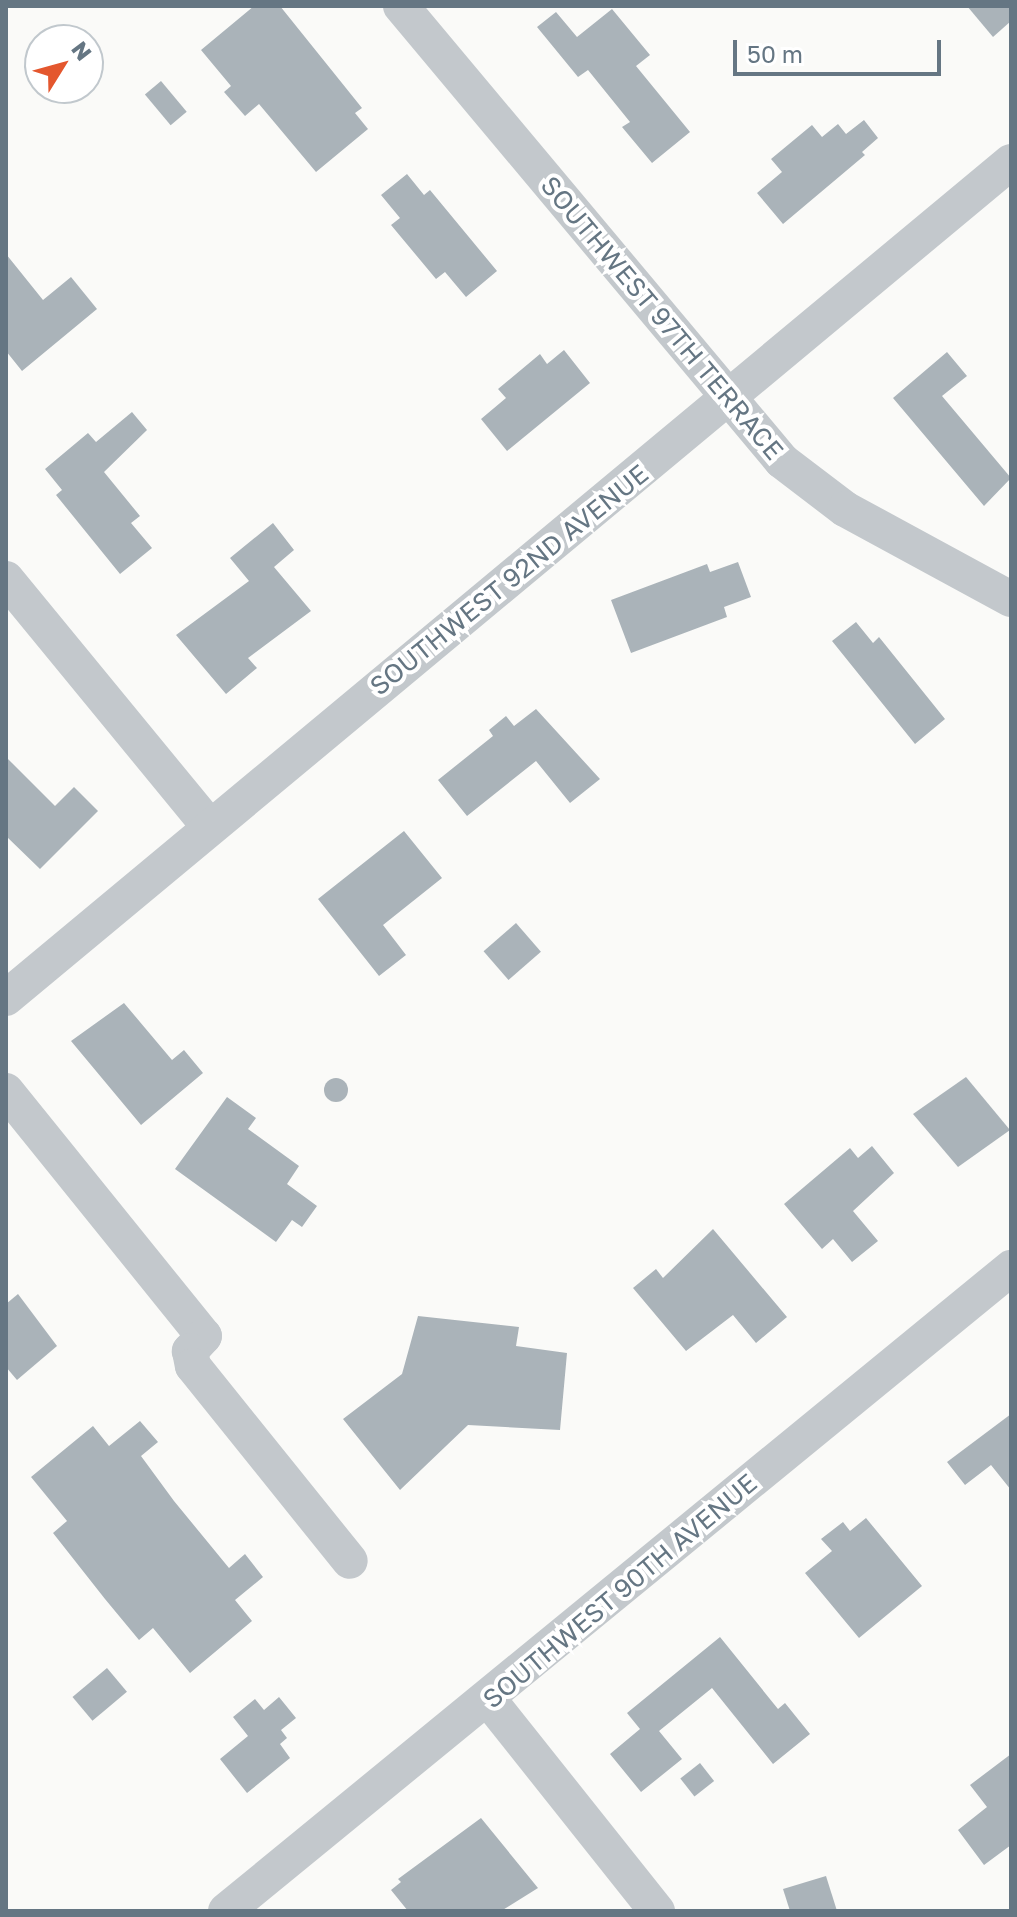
<!DOCTYPE html>
<style>
body{margin:0}
#map{position:relative;width:1017px;height:1917px;overflow:hidden;background:#fafaf8;font-family:"Golos Text",sans-serif}
div>[style]{position:absolute}
[style*='--x']{left:calc(var(--x)*1px);top:calc(var(--y)*1px);width:calc(var(--w)*1px);rotate:calc(var(--a)*1deg)}
.building>*{inset:0;background:#aab3b9;transform-origin:0 0}
.round{border-radius:50%}
.minor>*{height:36px;margin:-18px;padding:0 18px;transform-origin:18px;border-radius:18px;background:#c3c8cc}
span{translate:-50% -50%;white-space:nowrap;text-align:center;line-height:1.15;-webkit-text-stroke:8px #fff;paint-order:stroke}
.street-label{font-size:26px;color:#657683}
.frame{position:absolute;inset:0;border:8px solid #657683;pointer-events:none}
.north{position:absolute;left:24px;top:24px;width:80px;height:80px;box-sizing:border-box;background:#fff;border:2px solid #c1c8cd;border-radius:50%;rotate:53deg;font-size:22px;font-weight:700;line-height:32px;text-align:center;color:#657683}
.north::after{content:'';display:block;margin:auto;width:28px;height:36px;background:#e4572e;clip-path:polygon(50% 0,100% 100%,50% 72%,0 100%)}
.scale{position:absolute;left:733px;top:40px;width:208px;height:36px;box-sizing:border-box;border:4px solid #657683;border-top:0;padding-left:10px;font-size:24px;line-height:28px;white-space:nowrap;color:#657683;-webkit-text-stroke:6px #fff;paint-order:stroke}
</style>
<div id="map">
<div class="building">
<i style="clip-path:polygon(254px 6px,280px 6px,362px 108px,355px 113px,368px 129px,316px 172px,259px 104px,245px 116px,224px 92px,231px 86px,201px 50px)"></i>
<i style="clip-path:polygon(967px 6px,1011px 6px,1011px 21px,993px 37px)"></i>
<i style="clip-path:polygon(612px 9px,650px 55px,636px 66px,690px 132px,652px 163px,622px 127px,630px 122px,588px 70px,578px 77px,537px 27px,556px 12px,577px 37px)"></i>
<i style="left:161px;top:81px;width:40px;height:21px;rotate:50deg"></i>
<i style="clip-path:polygon(864px 120px,878px 138px,862px 152px,865px 155px,783px 224px,757px 193px,782px 172px,771px 159px,812px 125px,822px 137px,838px 124px,846px 134px)"></i>
<i style="clip-path:polygon(407px 174px,424px 195px,430px 190px,497px 271px,466px 297px,445px 272px,436px 279px,391px 225px,400px 218px,381px 195px)"></i>
<i style="clip-path:polygon(6px 254px,43px 300px,71px 277px,97px 309px,22px 371px,6px 351px)"></i>
<i style="clip-path:polygon(564px 350px,590px 383px,507px 451px,481px 419px,506px 398px,498px 389px,540px 354px,547px 364px)"></i>
<i style="clip-path:polygon(947px 352px,967px 376px,942px 396px,1011px 478px,984px 506px,893px 398px)"></i>
<i style="clip-path:polygon(132px 412px,147px 430px,104px 472px,140px 516px,131px 523px,152px 548px,120px 574px,56px 495px,62px 490px,45px 469px,88px 433px,96px 442px)"></i>
<i style="clip-path:polygon(273px 523px,294px 550px,274px 567px,311px 611px,248px 658px,257px 668px,226px 694px,176px 635px,249px 581px,230px 558px)"></i>
<i style="clip-path:polygon(738px 562px,751px 597px,724px 607px,727px 617px,631px 653px,611px 600px,707px 564px,710px 572px)"></i>
<i style="clip-path:polygon(856px 622px,873px 643px,879px 637px,945px 719px,915px 744px,832px 641px)"></i>
<i style="clip-path:polygon(536px 709px,600px 779px,570px 803px,536px 761px,467px 816px,438px 780px,493px 736px,489px 730px,506px 716px,514px 726px)"></i>
<i style="clip-path:polygon(6px 757px,55px 806px,74px 787px,98px 811px,40px 869px,6px 836px)"></i>
<i style="clip-path:polygon(404px 831px,442px 878px,383px 925px,406px 955px,379px 976px,318px 899px)"></i>
<i style="left:516px;top:923px;width:38px;height:43px;rotate:49deg"></i>
<i style="clip-path:polygon(124px 1003px,172px 1060px,184px 1050px,203px 1073px,141px 1125px,71px 1041px)"></i>
<i style="clip-path:polygon(966px 1077px,1010px 1130px,958px 1167px,913px 1114px)"></i>
<i class="round" style="left:324px;top:1078px;width:24px;height:24px"></i>
<i style="clip-path:polygon(227px 1097px,256px 1118px,248px 1129px,299px 1166px,287px 1184px,317px 1206px,302px 1227px,292px 1220px,276px 1242px,175px 1169px)"></i>
<i style="clip-path:polygon(872px 1146px,894px 1173px,853px 1211px,878px 1241px,852px 1262px,833px 1239px,822px 1249px,784px 1204px,850px 1148px,858px 1158px)"></i>
<i style="clip-path:polygon(713px 1229px,787px 1317px,756px 1343px,733px 1315px,686px 1351px,633px 1288px,656px 1269px,663px 1278px)"></i>
<i style="clip-path:polygon(18px 1294px,57px 1346px,17px 1380px,6px 1367px,6px 1304px)"></i>
<i style="clip-path:polygon(418px 1316px,519px 1327px,516px 1346px,567px 1353px,560px 1430px,468px 1425px,400px 1490px,343px 1419px,402px 1374px)"></i>
<i style="clip-path:polygon(1011px 1414px,1011px 1490px,991px 1465px,965px 1485px,947px 1462px)"></i>
<i style="clip-path:polygon(140px 1421px,158px 1442px,141px 1456px,174px 1501px,229px 1568px,245px 1554px,263px 1577px,235px 1600px,252px 1621px,190px 1673px,153px 1628px,139px 1640px,105px 1599px,53px 1533px,67px 1521px,31px 1477px,93px 1426px,109px 1446px)"></i>
<i style="clip-path:polygon(866px 1518px,922px 1586px,859px 1638px,805px 1573px,832px 1551px,821px 1539px,843px 1522px,850px 1531px)"></i>
<i style="clip-path:polygon(720px 1637px,778px 1709px,785px 1703px,810px 1734px,773px 1764px,712px 1688px,659px 1731px,682px 1759px,641px 1792px,610px 1754px,640px 1729px,627px 1713px)"></i>
<i style="left:107px;top:1668px;width:31px;height:45px;rotate:50deg"></i>
<i style="clip-path:polygon(279px 1697px,296px 1718px,281px 1730px,287px 1738px,280px 1744px,290px 1758px,247px 1793px,220px 1759px,248px 1736px,233px 1717px,255px 1699px,264px 1710px)"></i>
<i style="clip-path:polygon(1011px 1754px,1011px 1845px,984px 1865px,958px 1830px,987px 1807px,970px 1785px)"></i>
<i style="left:700px;top:1763px;width:23px;height:25px;rotate:52deg"></i>
<i style="clip-path:polygon(481px 1818px,538px 1888px,501px 1911px,408px 1911px,391px 1890px,401px 1882px,398px 1879px)"></i>
<i style="clip-path:polygon(826px 1876px,837px 1911px,790px 1911px,783px 1889px)"></i>
</div>
<div class="minor">
<i style="--x:401;--y:6;--w:593;--a:50.06"></i>
<i style="--x:782;--y:461;--w:79;--a:37.3"></i>
<i style="--x:845;--y:509;--w:189;--a:28.5"></i>
<i style="--x:6;--y:579;--w:321;--a:50.6"></i>
<i style="--x:6;--y:998;--w:1307;--a:-39.76"></i>
<i style="--x:6;--y:1091;--w:315;--a:51.1"></i>
<i style="--x:204;--y:1336;--w:21;--a:133"></i>
<i style="--x:190;--y:1351;--w:15;--a:79"></i>
<i style="--x:193;--y:1366;--w:250;--a:51.2"></i>
<i style="--x:489;--y:1700;--w:270;--a:51.5"></i>
<i style="--x:226;--y:1911;--w:1015;--a:-39.32"></i>
</div>
<div class="street-label">
<span style="left:662px;top:318px;rotate:50deg">SOUTHWEST 97TH TERRACE</span>
<span style="left:509px;top:580px;rotate:-39deg">SOUTHWEST 92ND AVENUE</span>
<span style="left:620px;top:1591px;rotate:-40deg">SOUTHWEST 90TH AVENUE</span>
</div>
<div class="frame"></div>
<div class="north">N</div>
<div class="scale">50 m</div>
</div>
